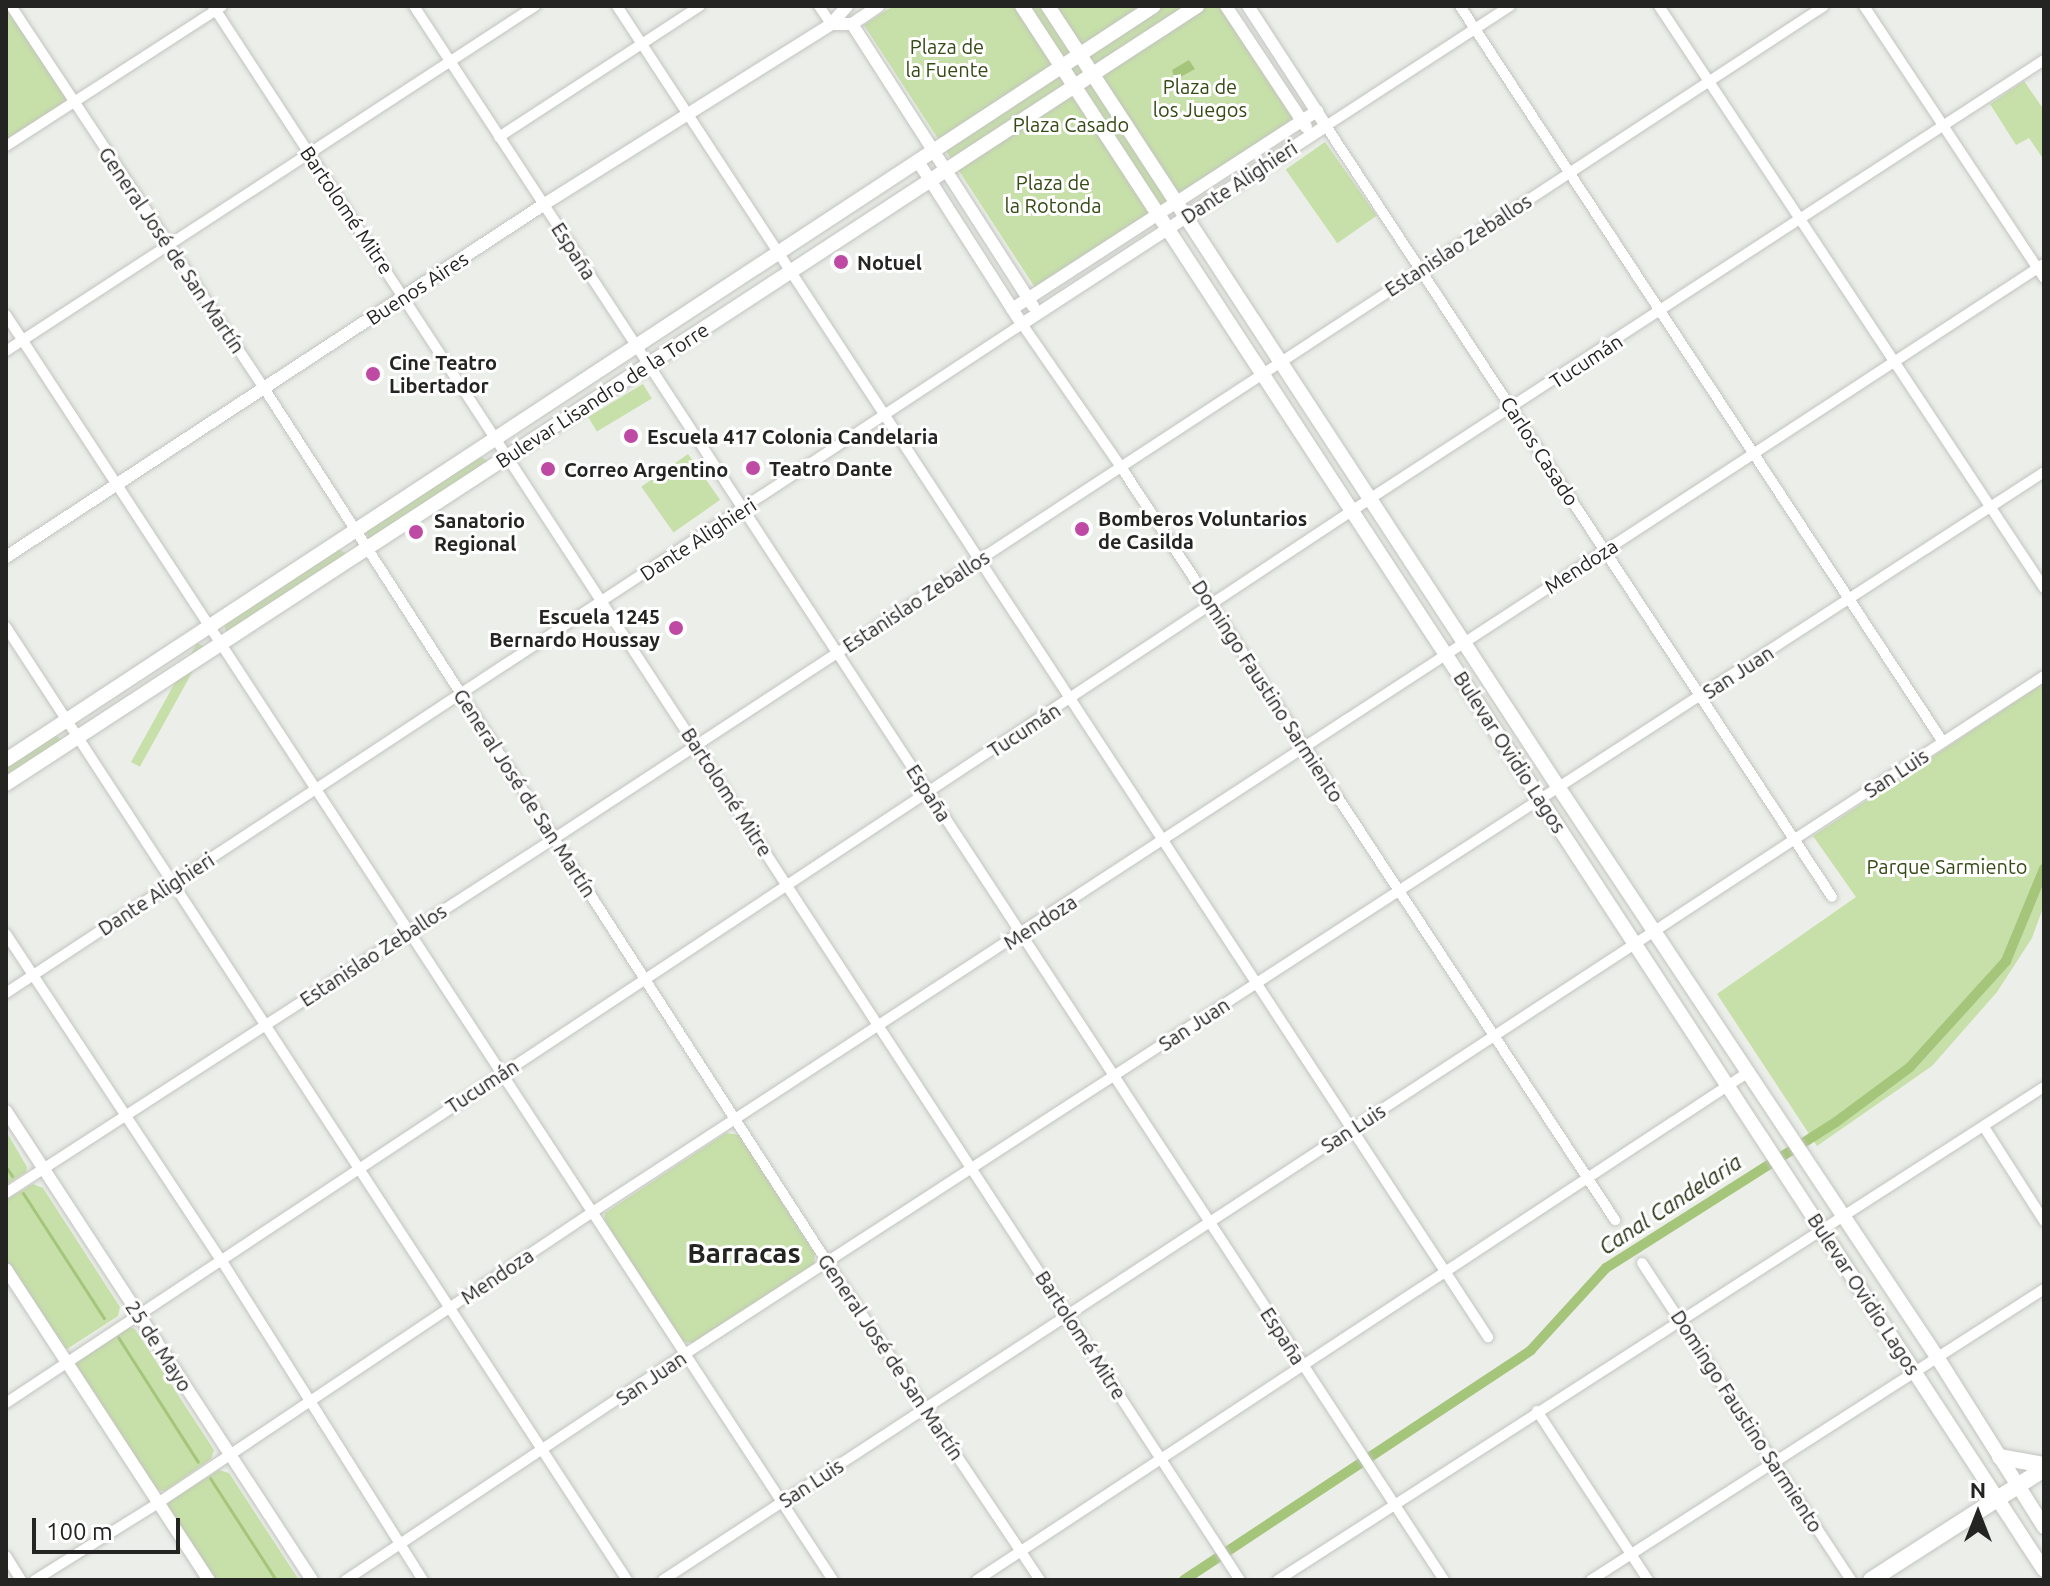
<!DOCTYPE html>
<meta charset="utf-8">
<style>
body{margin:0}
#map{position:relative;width:2050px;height:1586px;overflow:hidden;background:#ebeee9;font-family:Ubuntu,sans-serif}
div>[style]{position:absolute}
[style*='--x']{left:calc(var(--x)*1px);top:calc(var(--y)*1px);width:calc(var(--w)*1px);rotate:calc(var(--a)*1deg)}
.green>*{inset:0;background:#c7e0a9;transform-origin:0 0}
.water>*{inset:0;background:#a5c57b}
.stream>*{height:3px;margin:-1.5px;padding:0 1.5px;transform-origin:1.5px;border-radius:1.5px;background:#a5c57b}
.canal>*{height:10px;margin:-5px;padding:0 5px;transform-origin:5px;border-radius:5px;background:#a5c57b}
.roads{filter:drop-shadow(0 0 2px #c2c4bf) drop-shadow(0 0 2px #c2c4bf)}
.minor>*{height:10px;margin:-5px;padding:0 5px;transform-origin:5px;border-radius:5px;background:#fff}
.tertiary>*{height:12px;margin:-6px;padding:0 6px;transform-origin:6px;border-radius:6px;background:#fff}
.secondary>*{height:14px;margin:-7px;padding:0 7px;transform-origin:7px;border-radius:7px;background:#fff}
.trunk>*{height:16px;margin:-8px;padding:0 8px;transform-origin:8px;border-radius:8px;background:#fff}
.dots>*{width:22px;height:22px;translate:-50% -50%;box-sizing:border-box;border:4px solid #fff;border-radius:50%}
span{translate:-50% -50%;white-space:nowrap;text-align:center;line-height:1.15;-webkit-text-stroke:6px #fff;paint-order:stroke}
.park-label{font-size:20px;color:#364a15}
.street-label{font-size:20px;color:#242523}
.poi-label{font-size:20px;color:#242523;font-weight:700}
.left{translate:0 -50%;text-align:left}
.right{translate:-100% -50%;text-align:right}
.water-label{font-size:22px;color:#222f0f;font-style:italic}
.district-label{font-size:28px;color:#242523;font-weight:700}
.frame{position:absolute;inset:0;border:8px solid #242523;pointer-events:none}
.north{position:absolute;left:1938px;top:1474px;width:80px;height:80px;-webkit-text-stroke:6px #fff;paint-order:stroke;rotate:0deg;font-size:22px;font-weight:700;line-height:32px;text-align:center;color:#242523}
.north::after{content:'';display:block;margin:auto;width:28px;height:36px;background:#242523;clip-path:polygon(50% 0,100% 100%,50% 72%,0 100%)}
.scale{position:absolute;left:32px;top:1518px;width:148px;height:36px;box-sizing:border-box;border:4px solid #242523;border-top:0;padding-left:10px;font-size:24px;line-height:28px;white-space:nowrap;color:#242523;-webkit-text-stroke:6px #fff;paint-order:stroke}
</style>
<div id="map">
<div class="green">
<i style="clip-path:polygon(6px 6px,11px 6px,74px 102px,6px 146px)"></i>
<i style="clip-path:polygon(893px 6px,1223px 6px,1297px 120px,1036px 289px,864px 25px)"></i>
<i style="clip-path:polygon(2024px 81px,2044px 110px,2044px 160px,2029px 138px,2016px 145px,1990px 104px)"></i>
<i style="left:1325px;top:142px;width:90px;height:48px;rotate:55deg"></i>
<i style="left:643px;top:384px;width:17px;height:64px;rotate:59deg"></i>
<i style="left:688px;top:454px;width:56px;height:57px;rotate:55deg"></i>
<i style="clip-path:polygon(481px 457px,490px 462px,369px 540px,366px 530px)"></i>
<i style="clip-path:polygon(339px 549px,348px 555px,226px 632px,224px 623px)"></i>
<i style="left:197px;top:643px;width:10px;height:136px;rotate:29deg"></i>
<i style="clip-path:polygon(2044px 683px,2044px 905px,2032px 938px,1997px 992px,1932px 1066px,1817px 1146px,1717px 994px,1856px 897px,1813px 836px)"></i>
<i style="clip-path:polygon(55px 735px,63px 741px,6px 781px,6px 766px)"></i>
<i style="clip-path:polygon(6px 1131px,27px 1167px,26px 1172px,6px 1185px)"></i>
<i style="clip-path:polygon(726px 1133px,741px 1135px,815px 1252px,814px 1266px,693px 1343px,683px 1342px,604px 1222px,605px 1213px)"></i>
<i style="clip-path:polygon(33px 1184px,43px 1188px,120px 1307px,118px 1316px,67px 1349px,61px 1347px,6px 1263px,6px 1200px)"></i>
<i style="clip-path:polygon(126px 1326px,135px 1329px,214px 1450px,211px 1459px,165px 1491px,155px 1490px,73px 1365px,76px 1357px)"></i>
<i style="clip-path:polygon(219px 1470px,229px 1473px,299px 1580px,213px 1580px,167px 1509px,169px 1501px)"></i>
</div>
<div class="water">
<i style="clip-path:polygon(1189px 60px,1195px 69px,1175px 80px,1172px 70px)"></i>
</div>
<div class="stream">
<i style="--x:6;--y:1167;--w:11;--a:56"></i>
<i style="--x:23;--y:1193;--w:149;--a:57.1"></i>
<i style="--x:118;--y:1337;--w:148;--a:57.4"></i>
<i style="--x:210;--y:1478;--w:121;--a:57.1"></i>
</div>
<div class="canal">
<i style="--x:1184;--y:1580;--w:416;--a:-33.5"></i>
<i style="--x:1531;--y:1350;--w:111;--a:-47.6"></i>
<i style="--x:1606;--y:1268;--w:272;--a:-32.4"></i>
<i style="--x:1836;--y:1122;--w:92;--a:-36.6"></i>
<i style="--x:1910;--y:1067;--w:143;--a:-47.8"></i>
<i style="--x:2006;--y:961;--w:100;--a:-67.6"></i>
</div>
<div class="roads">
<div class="minor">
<i style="--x:11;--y:6;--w:458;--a:56.5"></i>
<i style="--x:264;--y:388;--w:1040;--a:57.21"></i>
<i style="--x:827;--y:1262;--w:383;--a:56.2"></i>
<i style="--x:213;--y:6;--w:1879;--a:56.88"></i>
<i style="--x:414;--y:6;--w:1881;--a:56.8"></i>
<i style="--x:617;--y:6;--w:1591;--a:56.8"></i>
<i style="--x:819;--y:6;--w:22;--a:56"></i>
<i style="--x:1460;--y:6;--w:880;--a:56.73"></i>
<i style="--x:1510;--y:6;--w:220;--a:146.9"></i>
<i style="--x:1326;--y:126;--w:922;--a:56.72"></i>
<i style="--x:1659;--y:6;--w:698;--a:56.51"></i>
<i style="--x:1864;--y:6;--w:326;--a:56.5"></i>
<i style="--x:499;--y:137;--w:240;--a:-33.1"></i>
<i style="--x:6;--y:146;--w:257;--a:-32.9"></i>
<i style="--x:6;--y:315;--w:1511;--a:56.83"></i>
<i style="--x:6;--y:351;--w:632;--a:-33.11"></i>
<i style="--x:6;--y:627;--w:1137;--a:56.91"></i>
<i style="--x:6;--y:934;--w:388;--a:56.6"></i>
<i style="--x:220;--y:1258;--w:381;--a:57.8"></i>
<i style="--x:6;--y:993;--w:1216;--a:-33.36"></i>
<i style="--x:1022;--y:324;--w:174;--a:55.3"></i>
<i style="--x:1121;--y:467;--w:901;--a:56.73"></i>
<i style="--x:1984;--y:1127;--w:112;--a:57.4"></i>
<i style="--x:6;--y:1193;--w:654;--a:-32.89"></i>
<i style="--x:555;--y:838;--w:1517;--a:-33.25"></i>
<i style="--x:1642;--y:1263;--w:380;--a:56.6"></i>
<i style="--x:6;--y:1403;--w:1638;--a:-33.54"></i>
<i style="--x:1371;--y:498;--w:803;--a:-33.06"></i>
<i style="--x:1537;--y:1411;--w:202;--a:56.7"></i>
<i style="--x:6;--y:1556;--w:28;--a:58"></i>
<i style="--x:35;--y:1580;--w:145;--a:-32"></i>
<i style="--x:158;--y:1503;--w:521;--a:-33.81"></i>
<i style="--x:591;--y:1213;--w:1735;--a:-33.15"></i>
<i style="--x:346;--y:1580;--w:407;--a:-33.7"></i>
<i style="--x:685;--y:1354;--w:1620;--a:-32.98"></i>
<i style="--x:663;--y:1580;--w:1651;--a:-33.21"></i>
<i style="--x:977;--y:1580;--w:922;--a:-33.36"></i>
<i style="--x:1278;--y:1580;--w:911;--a:-32.77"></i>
<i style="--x:1591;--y:1580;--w:538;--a:-32.72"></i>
</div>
<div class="tertiary">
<i style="--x:1226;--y:6;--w:145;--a:56.5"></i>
<i style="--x:831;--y:24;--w:21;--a:0"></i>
<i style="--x:852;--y:24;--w:32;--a:-34"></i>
<i style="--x:852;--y:24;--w:335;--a:57.3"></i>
<i style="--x:919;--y:163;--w:191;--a:57.4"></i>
<i style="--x:1022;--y:324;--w:363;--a:-33.1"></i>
<i style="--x:1326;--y:126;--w:143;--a:-123"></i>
<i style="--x:1012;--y:309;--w:364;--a:-33"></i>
<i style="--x:6;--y:557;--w:642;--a:-33.24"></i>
<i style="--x:543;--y:205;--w:340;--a:-32.1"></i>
<i style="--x:831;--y:24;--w:24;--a:-48"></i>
<i style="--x:6;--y:1111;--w:560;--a:56.88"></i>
<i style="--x:6;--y:1269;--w:371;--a:56.9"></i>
</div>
<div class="secondary">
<i style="--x:1022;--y:6;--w:1868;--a:56.84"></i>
<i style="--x:1048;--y:6;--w:931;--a:56.84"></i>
<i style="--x:1557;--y:785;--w:687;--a:56.4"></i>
<i style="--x:1937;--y:1357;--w:201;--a:57.8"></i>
<i style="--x:6;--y:760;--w:1373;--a:-33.3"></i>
<i style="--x:6;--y:784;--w:1423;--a:-33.15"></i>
</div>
<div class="trunk">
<i style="--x:2000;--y:1457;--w:45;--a:10.3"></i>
<i style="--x:1871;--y:1580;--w:206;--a:-32.7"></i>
</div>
</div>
<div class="dots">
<i style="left:841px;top:262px;background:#be4aa3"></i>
<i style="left:373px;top:374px;background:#be4aa3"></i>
<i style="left:631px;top:436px;background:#be4aa3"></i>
<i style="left:753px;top:468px;background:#be4aa3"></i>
<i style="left:548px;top:469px;background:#be4aa3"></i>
<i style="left:1082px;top:529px;background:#be4aa3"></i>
<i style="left:416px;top:532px;background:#be4aa3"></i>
<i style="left:676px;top:628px;background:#be4aa3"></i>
</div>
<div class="park-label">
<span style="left:947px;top:58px">Plaza de<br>la Fuente</span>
<span style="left:1200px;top:98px">Plaza de<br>los Juegos</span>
<span style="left:1071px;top:124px">Plaza Casado</span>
<span style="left:1053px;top:194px">Plaza de<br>la Rotonda</span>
<span style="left:1947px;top:866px">Parque Sarmiento</span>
</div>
<div class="street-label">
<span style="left:1239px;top:182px;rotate:-33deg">Dante Alighieri</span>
<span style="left:347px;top:210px;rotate:56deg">Bartolomé Mitre</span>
<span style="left:1458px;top:245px;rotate:-33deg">Estanislao Zeballos</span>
<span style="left:172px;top:250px;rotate:56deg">General José de San Martín</span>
<span style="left:574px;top:251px;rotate:57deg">España</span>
<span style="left:417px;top:288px;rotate:-33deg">Buenos Aires</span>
<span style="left:1586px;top:361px;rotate:-33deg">Tucumán</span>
<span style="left:602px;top:395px;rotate:-33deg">Bulevar Lisandro de la Torre</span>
<span style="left:1540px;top:451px;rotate:57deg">Carlos Casado</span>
<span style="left:698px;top:539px;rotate:-33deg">Dante Alighieri</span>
<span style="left:1581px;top:566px;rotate:-33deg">Mendoza</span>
<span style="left:916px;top:601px;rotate:-33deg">Estanislao Zeballos</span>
<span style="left:1738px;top:672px;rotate:-33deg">San Juan</span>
<span style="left:1268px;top:691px;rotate:57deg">Domingo Faustino Sarmiento</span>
<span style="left:1024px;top:730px;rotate:-33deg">Tucumán</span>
<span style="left:1510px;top:752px;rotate:57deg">Bulevar Ovidio Lagos</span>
<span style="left:1896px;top:773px;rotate:-33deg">San Luis</span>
<span style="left:727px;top:792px;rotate:57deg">Bartolomé Mitre</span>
<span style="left:525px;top:793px;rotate:57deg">General José de San Martín</span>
<span style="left:929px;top:793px;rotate:57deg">España</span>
<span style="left:156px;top:894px;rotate:-33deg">Dante Alighieri</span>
<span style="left:1040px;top:922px;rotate:-33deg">Mendoza</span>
<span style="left:373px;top:955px;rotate:-33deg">Estanislao Zeballos</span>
<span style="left:1194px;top:1024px;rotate:-33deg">San Juan</span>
<span style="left:482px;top:1086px;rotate:-33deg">Tucumán</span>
<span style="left:1353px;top:1128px;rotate:-33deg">San Luis</span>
<span style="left:497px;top:1276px;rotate:-34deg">Mendoza</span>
<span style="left:1864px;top:1294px;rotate:57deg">Bulevar Ovidio Lagos</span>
<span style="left:1081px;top:1335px;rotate:57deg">Bartolomé Mitre</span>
<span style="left:1283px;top:1336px;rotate:57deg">España</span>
<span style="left:159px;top:1346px;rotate:57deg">25 de Mayo</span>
<span style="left:891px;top:1357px;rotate:56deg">General José de San Martín</span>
<span style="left:651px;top:1378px;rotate:-34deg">San Juan</span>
<span style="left:1747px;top:1421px;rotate:57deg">Domingo Faustino Sarmiento</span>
<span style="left:811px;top:1483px;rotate:-33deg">San Luis</span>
</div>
<div class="poi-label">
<span class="left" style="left:857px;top:262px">Notuel</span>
<span class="left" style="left:389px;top:374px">Cine Teatro<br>Libertador</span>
<span class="left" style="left:647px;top:436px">Escuela 417 Colonia Candelaria</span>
<span class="left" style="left:769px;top:468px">Teatro Dante</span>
<span class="left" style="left:564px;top:469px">Correo Argentino</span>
<span class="left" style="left:1098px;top:530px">Bomberos Voluntarios<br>de Casilda</span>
<span class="left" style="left:434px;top:532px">Sanatorio<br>Regional</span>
<span class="right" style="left:660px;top:628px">Escuela 1245<br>Bernardo Houssay</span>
</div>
<div class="water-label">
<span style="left:1670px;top:1204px;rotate:-33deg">Canal Candelaria</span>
</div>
<div class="district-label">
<span style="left:744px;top:1253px">Barracas</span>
</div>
<div class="frame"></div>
<div class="north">N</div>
<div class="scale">100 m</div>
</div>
